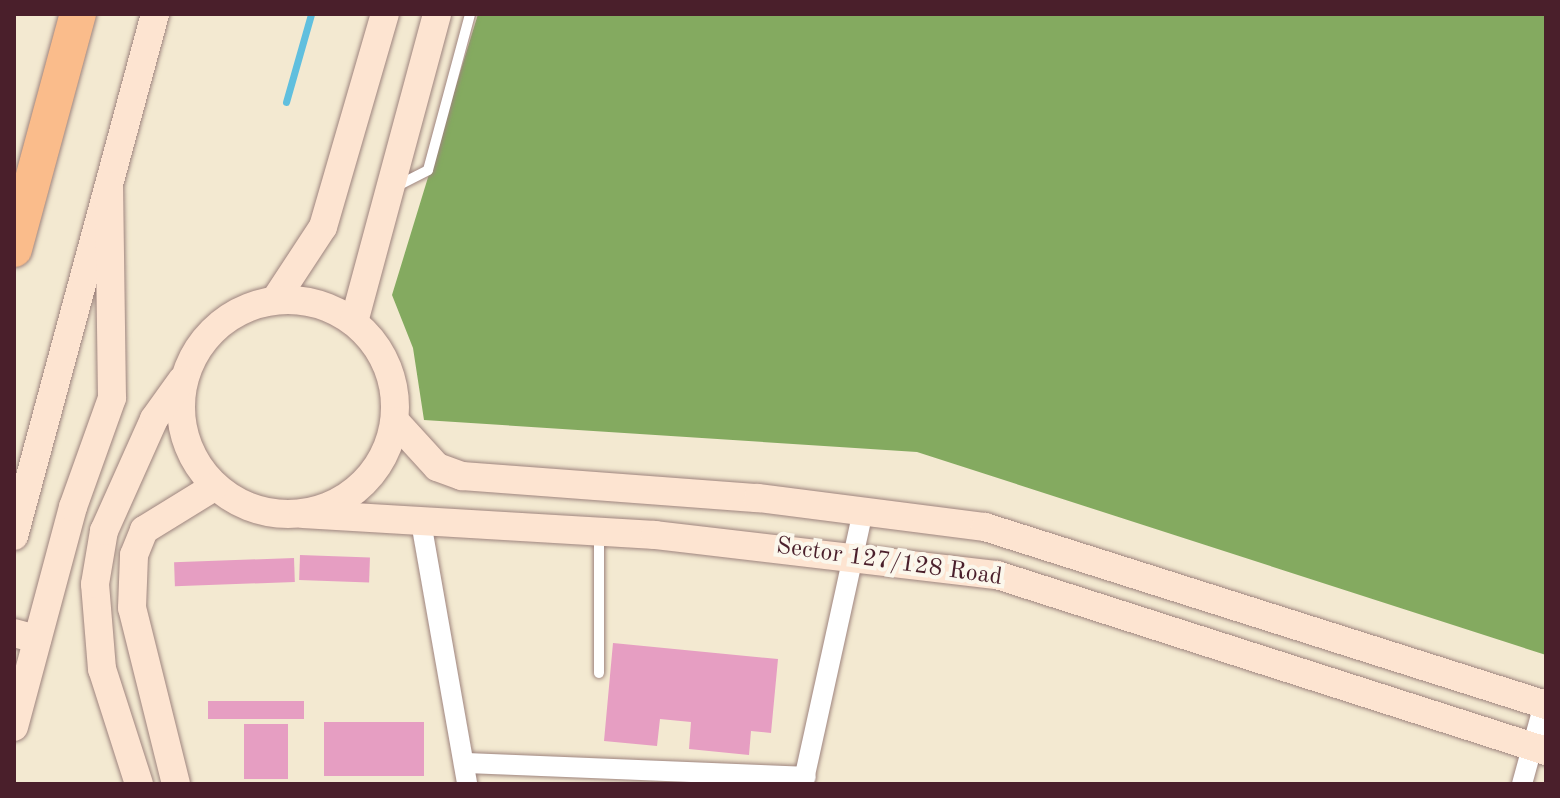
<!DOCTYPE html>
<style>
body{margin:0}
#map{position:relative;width:1560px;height:798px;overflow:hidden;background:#f3e9d1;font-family:"Old Standard TT",serif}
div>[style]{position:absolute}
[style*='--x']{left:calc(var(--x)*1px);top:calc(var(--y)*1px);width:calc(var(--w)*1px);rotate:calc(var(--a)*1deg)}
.forest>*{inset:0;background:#84aa60}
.stream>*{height:7px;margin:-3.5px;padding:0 3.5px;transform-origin:3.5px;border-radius:3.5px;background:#60bfde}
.building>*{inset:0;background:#e69ec2;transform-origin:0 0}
.roads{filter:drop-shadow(0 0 2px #9e847e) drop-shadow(0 0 2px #9e847e)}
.lane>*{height:10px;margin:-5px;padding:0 5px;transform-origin:5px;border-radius:5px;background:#fff}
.street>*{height:20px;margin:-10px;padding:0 10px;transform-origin:10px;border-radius:10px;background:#fff}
.secondary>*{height:28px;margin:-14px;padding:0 14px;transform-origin:14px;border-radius:14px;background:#fde4d1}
.secondary>.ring{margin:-14px;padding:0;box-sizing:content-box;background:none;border:28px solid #fde4d1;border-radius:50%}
.highway>*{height:36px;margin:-18px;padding:0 18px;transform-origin:18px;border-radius:18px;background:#fabc8b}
span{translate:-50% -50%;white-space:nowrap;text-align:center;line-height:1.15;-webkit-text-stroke:8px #fbf7ec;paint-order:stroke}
.street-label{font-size:24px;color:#4a1f2b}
.frame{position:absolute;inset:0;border:16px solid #4a1f2b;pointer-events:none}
</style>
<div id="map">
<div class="forest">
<i style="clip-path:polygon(478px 14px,1546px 14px,1546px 655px,917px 452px,424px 420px,413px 348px,392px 295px)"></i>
</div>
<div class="stream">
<i style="--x:286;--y:102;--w:91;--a:-74.1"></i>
</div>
<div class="building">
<i style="left:300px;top:555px;width:70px;height:25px;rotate:2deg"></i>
<i style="left:294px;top:558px;width:24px;height:120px;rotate:88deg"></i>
<i style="clip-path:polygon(613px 643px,778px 659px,771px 733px,751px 731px,749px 755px,689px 749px,691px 722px,660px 719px,657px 746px,604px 741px)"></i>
<i style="left:304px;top:701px;width:18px;height:96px;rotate:90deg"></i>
<i style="left:424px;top:722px;width:54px;height:100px;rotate:90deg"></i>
<i style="left:244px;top:724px;width:44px;height:55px"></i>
</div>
<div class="roads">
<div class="lane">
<i style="--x:395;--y:187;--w:37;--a:-27"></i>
<i style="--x:428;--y:170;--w:162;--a:-74.9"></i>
<i style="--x:599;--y:673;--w:139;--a:-90"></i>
</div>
<div class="street">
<i style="--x:421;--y:522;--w:266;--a:80"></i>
<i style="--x:464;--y:763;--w:342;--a:2.3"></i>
<i style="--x:803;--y:784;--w:280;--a:-77.6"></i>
<i style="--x:1522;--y:784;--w:83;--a:-74.6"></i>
</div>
<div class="secondary">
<i style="--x:275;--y:300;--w:87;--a:-56.7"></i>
<i style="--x:323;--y:227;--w:222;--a:-73.8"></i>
<i class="ring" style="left:181px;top:300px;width:186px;height:186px"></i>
<i style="--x:354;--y:322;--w:319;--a:-74.9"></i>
<i style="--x:395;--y:421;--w:62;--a:47.6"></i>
<i style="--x:437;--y:467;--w:27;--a:20"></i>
<i style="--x:462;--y:476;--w:297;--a:4.3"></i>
<i style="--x:758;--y:498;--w:229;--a:7.3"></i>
<i style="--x:985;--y:527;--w:589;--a:17.6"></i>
<i style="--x:303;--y:514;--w:353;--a:3.4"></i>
<i style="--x:655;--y:535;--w:344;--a:6.7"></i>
<i style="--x:997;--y:575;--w:577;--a:17.77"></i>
<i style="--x:14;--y:536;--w:541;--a:-74.88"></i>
<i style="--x:14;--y:633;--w:24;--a:15"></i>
<i style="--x:14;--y:727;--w:228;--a:-75"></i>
<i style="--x:73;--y:507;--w:116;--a:-70.3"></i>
<i style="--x:112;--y:398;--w:212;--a:-90.8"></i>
<i style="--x:139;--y:784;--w:121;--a:-107.8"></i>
<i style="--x:102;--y:669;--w:85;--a:-94.7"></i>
<i style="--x:95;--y:584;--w:54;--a:-80.4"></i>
<i style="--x:104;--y:531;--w:123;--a:-65.9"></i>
<i style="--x:154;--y:419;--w:48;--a:-54.3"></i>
<i style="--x:176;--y:784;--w:181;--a:-104"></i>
<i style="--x:132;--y:608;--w:53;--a:-87.8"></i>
<i style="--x:134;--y:555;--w:27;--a:-68"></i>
<i style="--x:144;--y:530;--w:82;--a:-31.6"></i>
</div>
<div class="highway">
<i style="--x:14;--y:249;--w:244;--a:-74.8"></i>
</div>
</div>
<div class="street-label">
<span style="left:889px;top:563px;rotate:8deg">Sector 127/128 Road</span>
</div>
<div class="frame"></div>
</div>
